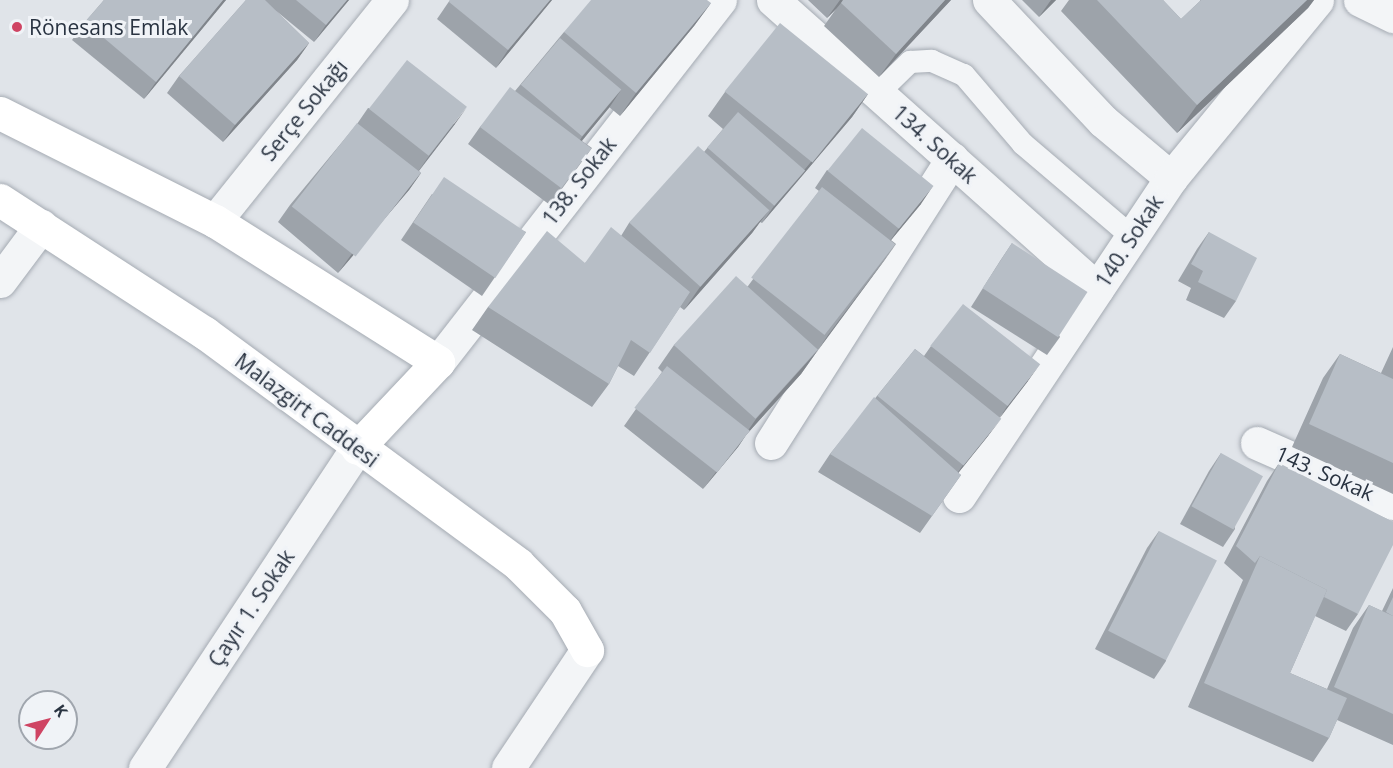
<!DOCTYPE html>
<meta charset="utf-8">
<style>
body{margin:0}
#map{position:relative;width:1393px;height:768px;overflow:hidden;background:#e0e4e9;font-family:"Open Sans",sans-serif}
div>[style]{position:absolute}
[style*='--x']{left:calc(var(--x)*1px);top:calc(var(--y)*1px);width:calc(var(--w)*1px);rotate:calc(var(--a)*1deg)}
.roads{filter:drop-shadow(0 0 2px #a5abb3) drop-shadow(0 0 2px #a5abb3)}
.service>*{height:22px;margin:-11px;padding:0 11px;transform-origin:11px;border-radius:11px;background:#f3f5f7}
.minor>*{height:33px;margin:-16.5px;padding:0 16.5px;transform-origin:16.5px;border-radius:16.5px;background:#f3f5f7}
.secondary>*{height:33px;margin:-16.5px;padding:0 16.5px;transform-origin:16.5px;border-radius:16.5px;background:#fff}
.wall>*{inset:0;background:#9da3aa}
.shaded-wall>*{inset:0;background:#80858b}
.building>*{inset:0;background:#b7bec6;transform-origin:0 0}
.dots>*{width:16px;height:16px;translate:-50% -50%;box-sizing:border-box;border:3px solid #f0f3f7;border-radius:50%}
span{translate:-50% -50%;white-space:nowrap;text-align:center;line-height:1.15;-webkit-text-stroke:6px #f0f3f7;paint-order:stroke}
.poi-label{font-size:21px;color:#293341}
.left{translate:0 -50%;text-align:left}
.street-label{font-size:21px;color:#293341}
.north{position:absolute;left:18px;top:690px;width:60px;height:60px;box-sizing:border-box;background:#f0f3f7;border:2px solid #a0a6ae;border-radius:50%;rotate:54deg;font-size:16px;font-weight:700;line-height:24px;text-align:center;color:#293341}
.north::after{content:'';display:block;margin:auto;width:21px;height:27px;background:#cf4463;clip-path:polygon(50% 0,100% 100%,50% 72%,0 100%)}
</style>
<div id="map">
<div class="roads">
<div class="service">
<i style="--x:878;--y:93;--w:45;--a:-44.1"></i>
<i style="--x:910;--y:62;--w:22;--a:-3"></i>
<i style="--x:932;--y:61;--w:35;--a:24"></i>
<i style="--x:964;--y:75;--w:91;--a:49.5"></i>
<i style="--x:1023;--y:144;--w:142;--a:40.4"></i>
</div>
<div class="minor">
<i style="--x:773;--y:0;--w:434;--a:41.7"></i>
<i style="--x:989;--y:0;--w:166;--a:46.7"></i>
<i style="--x:1103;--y:121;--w:89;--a:40"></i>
<i style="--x:1360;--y:0;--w:37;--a:26"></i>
<i style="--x:215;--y:221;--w:283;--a:-51.3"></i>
<i style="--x:0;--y:281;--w:69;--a:-53.3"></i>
<i style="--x:438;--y:362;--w:459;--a:-52.1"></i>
<i style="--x:771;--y:443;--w:337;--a:-57.5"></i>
<i style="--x:1257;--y:443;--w:149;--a:23.8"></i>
<i style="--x:959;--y:496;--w:382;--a:-56.3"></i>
<i style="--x:1171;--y:178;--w:230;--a:-50.6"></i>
<i style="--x:145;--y:768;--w:384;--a:-56.5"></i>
<i style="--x:508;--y:768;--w:142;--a:-56.2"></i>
</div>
<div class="secondary">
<i style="--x:0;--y:113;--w:241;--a:26.7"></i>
<i style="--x:215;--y:221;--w:264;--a:32.3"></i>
<i style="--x:438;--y:362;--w:118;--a:133.3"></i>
<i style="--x:0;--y:200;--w:244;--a:33"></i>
<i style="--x:205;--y:333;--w:389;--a:36.4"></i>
<i style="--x:518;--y:564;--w:66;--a:45"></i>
<i style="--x:565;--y:611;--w:45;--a:60.6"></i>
</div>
</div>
<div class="wall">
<i style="clip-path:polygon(104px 0,226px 0,144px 99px,72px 40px,85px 22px)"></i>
<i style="clip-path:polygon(246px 0,349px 0,314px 42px,275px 10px,309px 43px,297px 60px,223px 142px,167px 93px,179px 76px)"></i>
<i style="clip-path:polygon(450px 0,552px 0,496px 68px,437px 19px)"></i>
<i style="clip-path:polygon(808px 0,951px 0,879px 77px,824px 26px,836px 9px,827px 18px)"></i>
<i style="clip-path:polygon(1022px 0,1056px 0,1039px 17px)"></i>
<i style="clip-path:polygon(1069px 0,1163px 0,1181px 19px,1200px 1px,1200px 0,1314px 0,1308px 8px,1177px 133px,1061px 11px)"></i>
<i style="clip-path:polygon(711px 3px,694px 26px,620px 116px,609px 107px,582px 141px,592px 148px,550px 205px,468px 144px,480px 127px,515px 91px,564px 32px)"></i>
<i style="clip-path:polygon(725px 92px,868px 94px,852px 117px,762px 223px,760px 222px,752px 233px,684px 310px,680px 307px,634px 376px,618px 366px,609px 384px,592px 407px,472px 330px,488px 307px,585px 263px,621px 236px,629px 223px,704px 152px,723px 129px,708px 116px)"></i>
<i style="clip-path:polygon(368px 108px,455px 124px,419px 171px,421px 173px,409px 190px,338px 273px,278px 222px,290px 205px,357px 124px)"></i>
<i style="clip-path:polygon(827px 170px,921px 204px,891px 240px,896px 244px,818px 350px,801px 374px,746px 435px,738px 447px,703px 489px,624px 426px,662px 372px,658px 368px,674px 345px,748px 286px,819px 191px,815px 188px)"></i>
<i style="clip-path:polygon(432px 194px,526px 232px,482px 296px,401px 240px)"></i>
<i style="clip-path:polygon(1209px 232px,1236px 301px,1224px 318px,1186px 300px,1191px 288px,1178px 281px,1197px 249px)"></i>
<i style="clip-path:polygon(1012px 243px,1060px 337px,1047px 355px,971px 307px,1000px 261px)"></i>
<i style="clip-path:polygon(931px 346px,1028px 381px,999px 418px,988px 436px,958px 473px,961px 475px,920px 533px,818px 472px,830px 454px,915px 349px,924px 356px)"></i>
<i style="clip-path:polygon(1393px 347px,1393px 494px,1292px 447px,1323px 378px,1340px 354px,1381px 373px)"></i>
<i style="clip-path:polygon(1221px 453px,1235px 529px,1223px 547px,1180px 524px,1209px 471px)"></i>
<i style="clip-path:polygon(1279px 463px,1358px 614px,1346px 631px,1315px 616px,1290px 673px,1327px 689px,1353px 628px,1369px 605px,1382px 611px,1393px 588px,1393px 745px,1337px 720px,1329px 738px,1313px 762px,1188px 707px,1243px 580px,1224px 563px,1267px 481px)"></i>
<i style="clip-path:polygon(1159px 531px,1166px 661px,1154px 679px,1095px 649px,1147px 548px)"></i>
</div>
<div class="shaded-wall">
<i style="clip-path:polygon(223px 0,226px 0,144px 99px,156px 82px)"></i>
<i style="clip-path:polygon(347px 0,349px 0,314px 42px,326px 25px)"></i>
<i style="clip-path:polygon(550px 0,552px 0,496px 68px,508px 50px)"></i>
<i style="clip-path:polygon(840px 0,845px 0,841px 3px,836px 9px,827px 18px)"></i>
<i style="clip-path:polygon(945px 0,951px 0,879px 77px,896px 54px)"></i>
<i style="clip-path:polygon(1051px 0,1056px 0,1039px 17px)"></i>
<i style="clip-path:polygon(1307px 0,1314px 0,1308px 8px,1177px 133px,1197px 105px)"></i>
<i style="clip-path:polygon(711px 3px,694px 26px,620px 116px,636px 93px)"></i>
<i style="clip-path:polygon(309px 43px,297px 60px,223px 142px,235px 125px)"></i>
<i style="clip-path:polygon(621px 90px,609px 108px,570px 155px,582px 137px)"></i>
<i style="clip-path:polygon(868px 94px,852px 117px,762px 223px,774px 206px)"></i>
<i style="clip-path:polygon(467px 107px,455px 124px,417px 173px,429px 156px)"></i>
<i style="clip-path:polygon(421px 173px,409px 190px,338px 273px,351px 255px)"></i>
<i style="clip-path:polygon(933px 186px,921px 204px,887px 245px,899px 228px)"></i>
<i style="clip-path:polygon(769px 210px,752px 233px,684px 310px,700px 287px)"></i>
<i style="clip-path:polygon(896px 244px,884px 261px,816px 353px,828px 335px)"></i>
<i style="clip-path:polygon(818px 350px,801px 374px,746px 435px,738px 447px,703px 489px,716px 472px,740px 442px,756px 419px)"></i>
<i style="clip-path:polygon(1040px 364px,1028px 381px,996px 423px,1008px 405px)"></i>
<i style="clip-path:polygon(1001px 419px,988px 436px,951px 482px,963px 465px)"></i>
</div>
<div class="building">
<i style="clip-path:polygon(104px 0,223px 0,156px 82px,85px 22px)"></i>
<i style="clip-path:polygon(246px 0,265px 0,309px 43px,235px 125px,179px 76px)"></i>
<i style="clip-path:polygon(296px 0,347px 0,326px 25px)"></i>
<i style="clip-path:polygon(450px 0,550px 0,508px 50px,449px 2px)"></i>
<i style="clip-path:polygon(591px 0,707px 0,711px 3px,636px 93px,564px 32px)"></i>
<i style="clip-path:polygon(843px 0,945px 0,896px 54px,841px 3px)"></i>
<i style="clip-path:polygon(1097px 0,1163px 0,1181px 19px,1201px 0,1307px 0,1197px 105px)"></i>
<i style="left:780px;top:23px;width:113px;height:88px;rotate:39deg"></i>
<i style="left:560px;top:38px;width:80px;height:61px;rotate:40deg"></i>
<i style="left:407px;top:60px;width:76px;height:62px;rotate:38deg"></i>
<i style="left:510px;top:87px;width:102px;height:50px;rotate:37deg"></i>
<i style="left:738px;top:112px;width:89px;height:47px;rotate:41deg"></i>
<i style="left:357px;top:123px;width:81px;height:106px;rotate:38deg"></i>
<i style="left:862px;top:128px;width:92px;height:55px;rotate:39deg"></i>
<i style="left:698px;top:146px;width:96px;height:103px;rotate:42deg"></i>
<i style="left:444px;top:177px;width:99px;height:55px;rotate:34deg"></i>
<i style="left:822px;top:187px;width:93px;height:115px;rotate:38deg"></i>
<i style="clip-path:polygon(611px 227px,690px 292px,650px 353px,631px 340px,609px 384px,488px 307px,547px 231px,585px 263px)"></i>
<i style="clip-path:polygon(1209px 232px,1257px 258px,1236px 301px,1198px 282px,1203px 271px,1191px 264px)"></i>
<i style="left:1012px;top:243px;width:90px;height:54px;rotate:33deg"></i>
<i style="left:736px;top:276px;width:110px;height:93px;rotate:42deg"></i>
<i style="left:963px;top:304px;width:98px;height:53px;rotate:38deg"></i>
<i style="left:915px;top:349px;width:111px;height:60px;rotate:39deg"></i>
<i style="clip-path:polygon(1340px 354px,1393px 379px,1393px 463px,1309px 424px)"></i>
<i style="left:667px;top:366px;width:105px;height:53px;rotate:38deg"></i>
<i style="clip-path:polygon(874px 397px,961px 475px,932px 516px,830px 454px)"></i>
<i style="left:1221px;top:453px;width:48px;height:61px;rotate:29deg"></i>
<i style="clip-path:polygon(1279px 463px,1393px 522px,1393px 545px,1358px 614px,1324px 597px,1327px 590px,1260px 556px,1255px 563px,1236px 546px)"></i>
<i style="left:1159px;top:531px;width:65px;height:112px;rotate:27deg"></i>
<i style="clip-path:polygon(1260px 556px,1327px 590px,1290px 673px,1347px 698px,1329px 738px,1204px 683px)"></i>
<i style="clip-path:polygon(1393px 597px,1393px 616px,1386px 612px)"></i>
<i style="clip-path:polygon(1369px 605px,1393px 616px,1393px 714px,1334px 687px)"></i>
</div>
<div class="dots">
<i style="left:17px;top:27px;background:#cf4463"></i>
</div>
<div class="poi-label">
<span class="left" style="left:29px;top:27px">Rönesans Emlak</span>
</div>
<div class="street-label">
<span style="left:304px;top:110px;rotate:-51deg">Serçe Sokağı</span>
<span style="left:935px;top:144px;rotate:42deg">134. Sokak</span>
<span style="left:579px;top:181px;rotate:-52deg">138. Sokak</span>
<span style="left:1129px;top:241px;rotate:-57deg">140. Sokak</span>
<span style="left:307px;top:410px;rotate:37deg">Malazgirt Caddesi</span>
<span style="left:1325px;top:473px;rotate:24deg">143. Sokak</span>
<span style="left:251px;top:608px;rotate:-56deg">Çayır 1. Sokak</span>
</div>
<div class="north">K</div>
</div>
